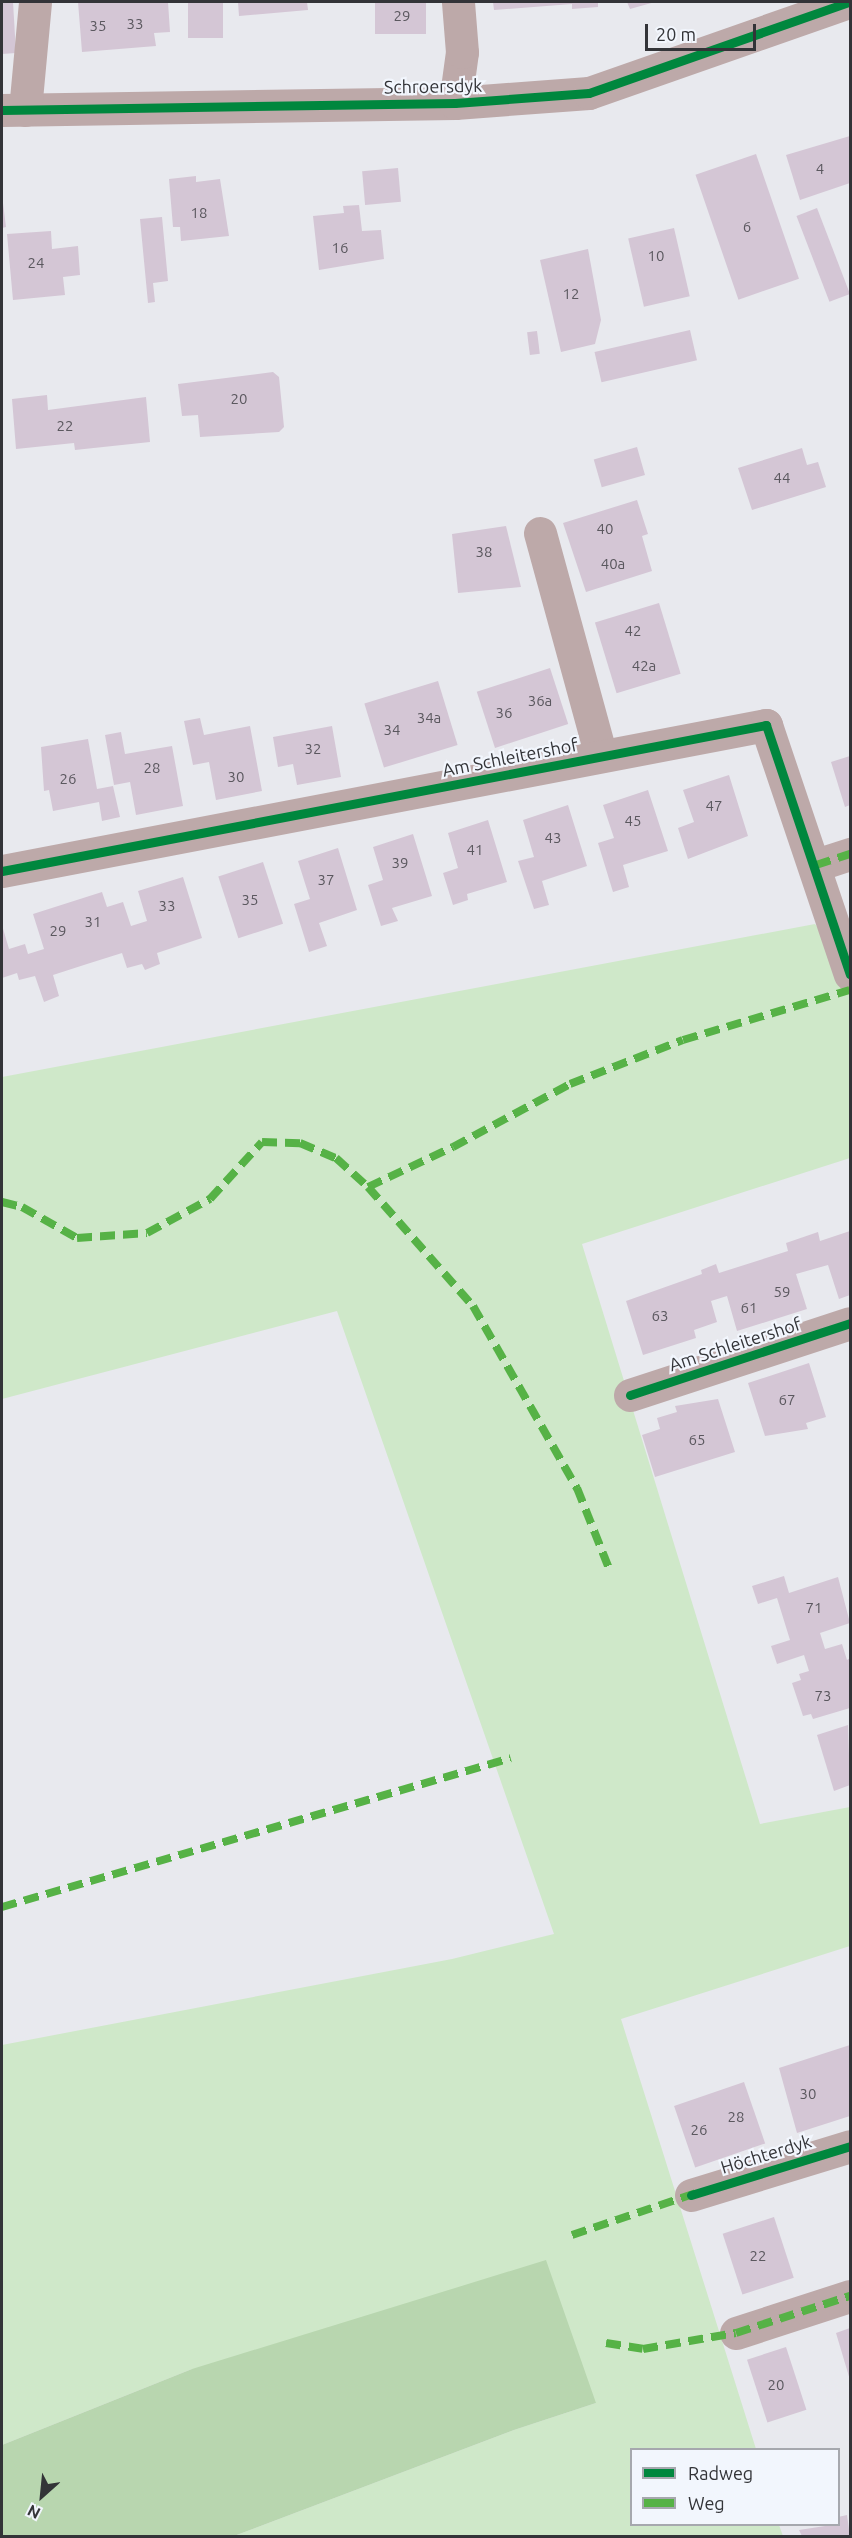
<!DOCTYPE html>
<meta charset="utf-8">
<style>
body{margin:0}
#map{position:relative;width:852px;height:2538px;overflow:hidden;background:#e8e9ee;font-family:Ubuntu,sans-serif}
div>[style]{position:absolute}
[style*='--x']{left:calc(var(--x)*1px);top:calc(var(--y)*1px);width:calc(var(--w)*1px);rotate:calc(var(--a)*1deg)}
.green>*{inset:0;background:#cfe8c9}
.forest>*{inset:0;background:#b8d6af}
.building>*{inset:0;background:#d4c6d5;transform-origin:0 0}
.minor>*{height:33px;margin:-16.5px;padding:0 16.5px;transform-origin:16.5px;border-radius:16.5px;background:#bda9a9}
.quiet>*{height:8px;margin-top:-4px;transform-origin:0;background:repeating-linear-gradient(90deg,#56b246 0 15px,transparent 0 23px)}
.cycleway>*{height:9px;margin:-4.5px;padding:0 4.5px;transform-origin:4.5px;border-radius:4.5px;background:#00873e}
span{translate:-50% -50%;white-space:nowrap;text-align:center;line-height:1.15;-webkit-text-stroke:4.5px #f2f6fd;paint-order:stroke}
.number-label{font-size:15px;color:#5b585f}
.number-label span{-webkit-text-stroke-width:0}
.street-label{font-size:18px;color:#333438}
.frame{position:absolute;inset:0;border:3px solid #333438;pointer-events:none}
.legend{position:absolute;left:630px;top:2448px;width:210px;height:78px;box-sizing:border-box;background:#f2f6fd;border:2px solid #a6a8ae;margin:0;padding:8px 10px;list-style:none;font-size:18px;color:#333438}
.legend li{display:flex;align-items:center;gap:12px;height:30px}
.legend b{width:30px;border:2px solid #a6a8ae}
.north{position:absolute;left:12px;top:2466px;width:60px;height:60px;-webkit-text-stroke:4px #f2f6fd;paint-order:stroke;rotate:207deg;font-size:16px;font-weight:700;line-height:24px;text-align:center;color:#333438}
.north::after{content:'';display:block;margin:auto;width:21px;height:27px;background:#333438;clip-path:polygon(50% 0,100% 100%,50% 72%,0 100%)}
.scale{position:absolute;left:645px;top:24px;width:111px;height:27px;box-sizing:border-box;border:3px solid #333438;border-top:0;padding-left:8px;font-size:18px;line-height:21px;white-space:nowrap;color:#333438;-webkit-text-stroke:4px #f2f6fd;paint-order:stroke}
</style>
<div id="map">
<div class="green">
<i style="clip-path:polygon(815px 924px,850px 969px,850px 1158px,582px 1244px,760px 1824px,850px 1807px,850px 1946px,621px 2019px,756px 2449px,632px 2450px,632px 2524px,779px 2525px,783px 2536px,234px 2536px,514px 2430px,596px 2403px,192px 2369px,2px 2445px,2px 2045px,452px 1959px,554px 1934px,337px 1311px,2px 1399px,2px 1077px)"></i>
</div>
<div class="forest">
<i style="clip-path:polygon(546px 2260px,596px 2403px,514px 2430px,234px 2536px,2px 2536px,2px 2445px,192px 2369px)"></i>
</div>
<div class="building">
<i style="clip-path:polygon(2px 2px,13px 2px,16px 53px,2px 54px)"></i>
<i style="clip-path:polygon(78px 2px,168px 2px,170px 32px,154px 33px,156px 46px,82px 52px)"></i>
<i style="left:188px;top:2px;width:35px;height:36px"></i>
<i style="clip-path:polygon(238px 2px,307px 2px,308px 10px,239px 16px)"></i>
<i style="left:375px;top:2px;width:51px;height:32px"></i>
<i style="clip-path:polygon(493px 2px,598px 2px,598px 7px,572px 9px,572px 4px,494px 10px)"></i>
<i style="clip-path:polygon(627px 2px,655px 2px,630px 9px)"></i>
<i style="clip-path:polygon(850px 136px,850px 183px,800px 200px,786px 155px)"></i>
<i style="left:756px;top:154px;width:132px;height:64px;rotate:71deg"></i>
<i style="left:398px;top:168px;width:34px;height:36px;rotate:85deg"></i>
<i style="clip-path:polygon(196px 176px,196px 182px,220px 179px,229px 236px,181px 241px,180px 227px,173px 227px,169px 179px)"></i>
<i style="clip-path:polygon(2px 195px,6px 227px,2px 228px)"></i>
<i style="clip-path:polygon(359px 205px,362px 231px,381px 230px,384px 259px,319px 270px,313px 216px,344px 213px,343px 206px)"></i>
<i style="left:817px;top:208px;width:92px;height:22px;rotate:69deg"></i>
<i style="clip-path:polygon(162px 217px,168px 281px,153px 283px,155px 302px,148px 303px,140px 219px)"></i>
<i style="left:674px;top:228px;width:70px;height:47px;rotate:77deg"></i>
<i style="clip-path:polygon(51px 231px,52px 249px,78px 246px,80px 275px,63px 277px,65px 295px,13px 300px,7px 234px)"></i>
<i style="clip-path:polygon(588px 249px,601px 320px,595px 344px,561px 352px,540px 260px)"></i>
<i style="left:690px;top:330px;width:31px;height:98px;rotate:77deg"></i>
<i style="left:537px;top:331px;width:23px;height:10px;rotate:83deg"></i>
<i style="clip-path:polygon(273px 372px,279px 377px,284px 427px,279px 432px,200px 437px,198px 415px,182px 416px,178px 384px)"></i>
<i style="clip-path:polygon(47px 395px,48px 410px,146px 397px,150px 442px,75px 450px,74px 443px,16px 449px,12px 399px)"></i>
<i style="left:637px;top:447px;width:29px;height:45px;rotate:74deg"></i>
<i style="clip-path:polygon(802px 448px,807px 465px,818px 462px,826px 487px,752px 510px,738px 468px)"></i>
<i style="clip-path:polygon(637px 500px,648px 534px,642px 536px,652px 571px,586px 592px,563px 523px)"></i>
<i style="clip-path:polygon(506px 526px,521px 587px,458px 593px,452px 534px)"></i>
<i style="left:659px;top:603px;width:74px;height:67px;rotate:73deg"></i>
<i style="left:550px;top:668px;width:59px;height:77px;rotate:72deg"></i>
<i style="left:438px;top:681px;width:67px;height:77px;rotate:73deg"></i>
<i style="clip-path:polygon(200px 718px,204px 735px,250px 726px,262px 791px,216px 800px,209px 762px,193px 765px,184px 721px)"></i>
<i style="clip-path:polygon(332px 726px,341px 777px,297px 785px,293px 764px,278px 767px,273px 737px)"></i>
<i style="clip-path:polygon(121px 732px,125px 754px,172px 746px,183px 806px,136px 815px,130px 782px,114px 785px,105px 735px)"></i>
<i style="clip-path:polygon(88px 739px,97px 789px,113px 786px,120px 817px,102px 821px,99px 802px,53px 811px,49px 790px,44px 791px,41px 747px)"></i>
<i style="clip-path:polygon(850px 756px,850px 805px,845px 807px,831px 762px)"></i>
<i style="clip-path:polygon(729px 775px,748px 836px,688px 859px,678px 828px,694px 822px,683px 790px)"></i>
<i style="clip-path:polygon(648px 790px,668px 851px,623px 865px,629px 887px,613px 892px,598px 843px,614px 838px,603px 805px)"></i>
<i style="clip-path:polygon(568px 805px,587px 866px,542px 881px,549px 905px,534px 909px,518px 861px,534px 857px,523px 820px)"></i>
<i style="clip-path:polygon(488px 820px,507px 882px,467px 894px,468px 900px,453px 905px,443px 873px,458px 868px,448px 833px)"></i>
<i style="clip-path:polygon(413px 834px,432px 896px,392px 908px,398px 921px,381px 926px,368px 885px,383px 880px,373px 847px)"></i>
<i style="clip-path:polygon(338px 848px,357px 910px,319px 923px,327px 946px,309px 952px,294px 904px,310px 899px,298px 861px)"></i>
<i style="left:263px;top:862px;width:65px;height:47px;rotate:72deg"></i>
<i style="clip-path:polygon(183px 877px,202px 938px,157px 953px,160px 964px,145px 970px,142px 964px,127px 968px,122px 953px,87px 964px,53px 975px,59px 996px,44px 1002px,35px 976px,19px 980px,17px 973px,2px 978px,2px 925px,9px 949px,25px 944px,28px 954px,44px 949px,33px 914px,102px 892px,107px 907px,123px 902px,131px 926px,147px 921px,138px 891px)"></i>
<i style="clip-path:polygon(850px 1231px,850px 1295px,839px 1299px,828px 1265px,796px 1274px,807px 1309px,737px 1331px,727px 1296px,711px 1301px,717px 1322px,694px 1330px,696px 1338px,643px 1355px,626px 1301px,702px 1274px,701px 1270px,716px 1264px,719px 1273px,788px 1251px,786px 1243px,818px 1232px,820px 1241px)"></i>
<i style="clip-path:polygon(809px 1363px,826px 1417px,806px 1423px,808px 1429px,765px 1436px,748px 1383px)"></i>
<i style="clip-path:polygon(718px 1399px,735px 1452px,655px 1477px,642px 1435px,660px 1429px,657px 1418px,677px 1412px,675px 1406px)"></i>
<i style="clip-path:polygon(784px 1576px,789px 1593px,838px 1577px,850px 1623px,820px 1633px,825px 1649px,842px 1644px,847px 1660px,850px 1658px,850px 1708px,813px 1719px,811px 1714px,803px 1716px,792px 1683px,801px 1680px,799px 1674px,809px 1671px,804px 1655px,777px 1664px,771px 1646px,790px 1640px,777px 1598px,758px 1604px,752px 1586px)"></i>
<i style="clip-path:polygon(848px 1725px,850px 1785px,834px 1791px,817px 1735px)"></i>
<i style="clip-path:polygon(850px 2045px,850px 2116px,797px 2133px,779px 2068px)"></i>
<i style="left:744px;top:2082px;width:65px;height:74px;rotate:71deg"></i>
<i style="left:774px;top:2217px;width:64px;height:54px;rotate:72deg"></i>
<i style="clip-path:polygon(850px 2328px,850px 2380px,836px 2333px)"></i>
<i style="left:786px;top:2347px;width:66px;height:41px;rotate:72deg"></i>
<i style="clip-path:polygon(847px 2515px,850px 2536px,802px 2536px,799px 2530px,838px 2524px,838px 2517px)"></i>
</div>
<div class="minor">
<i style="--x:455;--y:103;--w:51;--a:-82.2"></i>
<i style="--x:462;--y:52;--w:50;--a:-94.6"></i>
<i style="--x:2;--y:110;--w:453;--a:-0.9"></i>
<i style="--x:455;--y:103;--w:134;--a:-4.3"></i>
<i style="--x:589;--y:93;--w:275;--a:-19.3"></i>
<i style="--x:25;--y:110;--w:108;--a:-84.7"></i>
<i style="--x:540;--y:533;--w:231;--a:74.7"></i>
<i style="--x:816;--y:865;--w:36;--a:-18"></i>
<i style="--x:2;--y:871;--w:778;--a:-10.82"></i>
<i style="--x:766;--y:725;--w:263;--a:71.4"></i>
<i style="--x:630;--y:1395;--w:231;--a:-18.1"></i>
<i style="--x:691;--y:2195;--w:166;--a:-17.1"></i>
<i style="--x:736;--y:2333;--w:120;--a:-18"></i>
</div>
<div class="quiet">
<i style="--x:816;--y:865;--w:36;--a:-18"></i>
<i style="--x:368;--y:1187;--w:94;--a:-25.2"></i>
<i style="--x:453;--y:1147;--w:133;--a:-28.3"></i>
<i style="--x:570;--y:1084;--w:121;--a:-21.3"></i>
<i style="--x:683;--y:1040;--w:174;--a:-16.7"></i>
<i style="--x:2;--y:1202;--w:21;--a:14"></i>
<i style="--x:22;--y:1207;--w:63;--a:29.4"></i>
<i style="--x:77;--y:1238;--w:70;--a:-4.1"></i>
<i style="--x:147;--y:1233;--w:72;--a:-28.4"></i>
<i style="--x:210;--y:1199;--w:77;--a:-47.6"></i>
<i style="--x:262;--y:1142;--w:38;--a:2"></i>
<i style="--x:300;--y:1143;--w:39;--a:23"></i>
<i style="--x:336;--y:1158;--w:43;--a:42.2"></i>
<i style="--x:368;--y:1187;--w:159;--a:48.6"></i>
<i style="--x:473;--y:1306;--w:210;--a:60.3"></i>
<i style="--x:577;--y:1488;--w:89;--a:68.3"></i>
<i style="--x:2;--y:1907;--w:530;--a:-16.32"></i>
<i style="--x:572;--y:2235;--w:131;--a:-18.7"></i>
<i style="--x:606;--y:2343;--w:37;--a:9"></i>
<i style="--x:643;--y:2349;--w:94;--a:-9.8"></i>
<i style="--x:736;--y:2333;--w:120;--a:-18"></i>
</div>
<div class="cycleway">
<i style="--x:2;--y:110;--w:453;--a:-0.9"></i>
<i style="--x:455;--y:103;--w:134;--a:-4.3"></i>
<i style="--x:589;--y:93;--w:275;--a:-19.3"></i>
<i style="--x:2;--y:871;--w:778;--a:-10.82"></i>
<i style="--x:766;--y:725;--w:263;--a:71.4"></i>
<i style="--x:630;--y:1395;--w:231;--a:-18.1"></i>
<i style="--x:691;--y:2195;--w:166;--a:-17.1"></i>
</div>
<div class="number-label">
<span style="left:402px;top:16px">29</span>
<span style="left:135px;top:24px">33</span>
<span style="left:98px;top:26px">35</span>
<span style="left:820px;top:169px">4</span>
<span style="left:199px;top:213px">18</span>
<span style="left:747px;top:227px">6</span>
<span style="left:340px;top:248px">16</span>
<span style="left:656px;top:256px">10</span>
<span style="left:36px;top:263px">24</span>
<span style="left:571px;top:294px">12</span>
<span style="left:239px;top:399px">20</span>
<span style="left:65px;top:426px">22</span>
<span style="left:782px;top:478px">44</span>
<span style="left:605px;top:529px">40</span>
<span style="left:484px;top:552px">38</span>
<span style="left:613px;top:564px">40a</span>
<span style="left:633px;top:631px">42</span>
<span style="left:644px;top:666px">42a</span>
<span style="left:540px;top:701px">36a</span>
<span style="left:504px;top:713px">36</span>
<span style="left:429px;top:718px">34a</span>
<span style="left:392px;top:730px">34</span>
<span style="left:313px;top:749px">32</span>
<span style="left:152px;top:768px">28</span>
<span style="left:236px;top:777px">30</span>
<span style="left:68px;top:779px">26</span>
<span style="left:714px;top:806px">47</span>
<span style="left:633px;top:821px">45</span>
<span style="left:553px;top:838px">43</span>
<span style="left:475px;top:850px">41</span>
<span style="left:400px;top:863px">39</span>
<span style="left:326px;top:880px">37</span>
<span style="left:250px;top:900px">35</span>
<span style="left:167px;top:906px">33</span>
<span style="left:93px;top:922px">31</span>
<span style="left:58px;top:931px">29</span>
<span style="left:782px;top:1292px">59</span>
<span style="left:749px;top:1308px">61</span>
<span style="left:660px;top:1316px">63</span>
<span style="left:787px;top:1400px">67</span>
<span style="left:697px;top:1440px">65</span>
<span style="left:814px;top:1608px">71</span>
<span style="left:823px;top:1696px">73</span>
<span style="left:808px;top:2094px">30</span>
<span style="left:736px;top:2117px">28</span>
<span style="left:699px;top:2130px">26</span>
<span style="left:758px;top:2256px">22</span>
<span style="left:776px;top:2385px">20</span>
</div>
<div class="street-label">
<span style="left:433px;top:86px;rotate:-1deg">Schroersdyk</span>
<span style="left:510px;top:757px;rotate:-11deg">Am Schleitershof</span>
<span style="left:735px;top:1344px;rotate:-18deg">Am Schleitershof</span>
<span style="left:766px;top:2154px;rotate:-17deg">Höchterdyk</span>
</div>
<div class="frame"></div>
<ul class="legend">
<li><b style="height:8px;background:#00873e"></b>Radweg</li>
<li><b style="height:8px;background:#56b246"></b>Weg</li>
</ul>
<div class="north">N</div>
<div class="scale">20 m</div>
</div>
